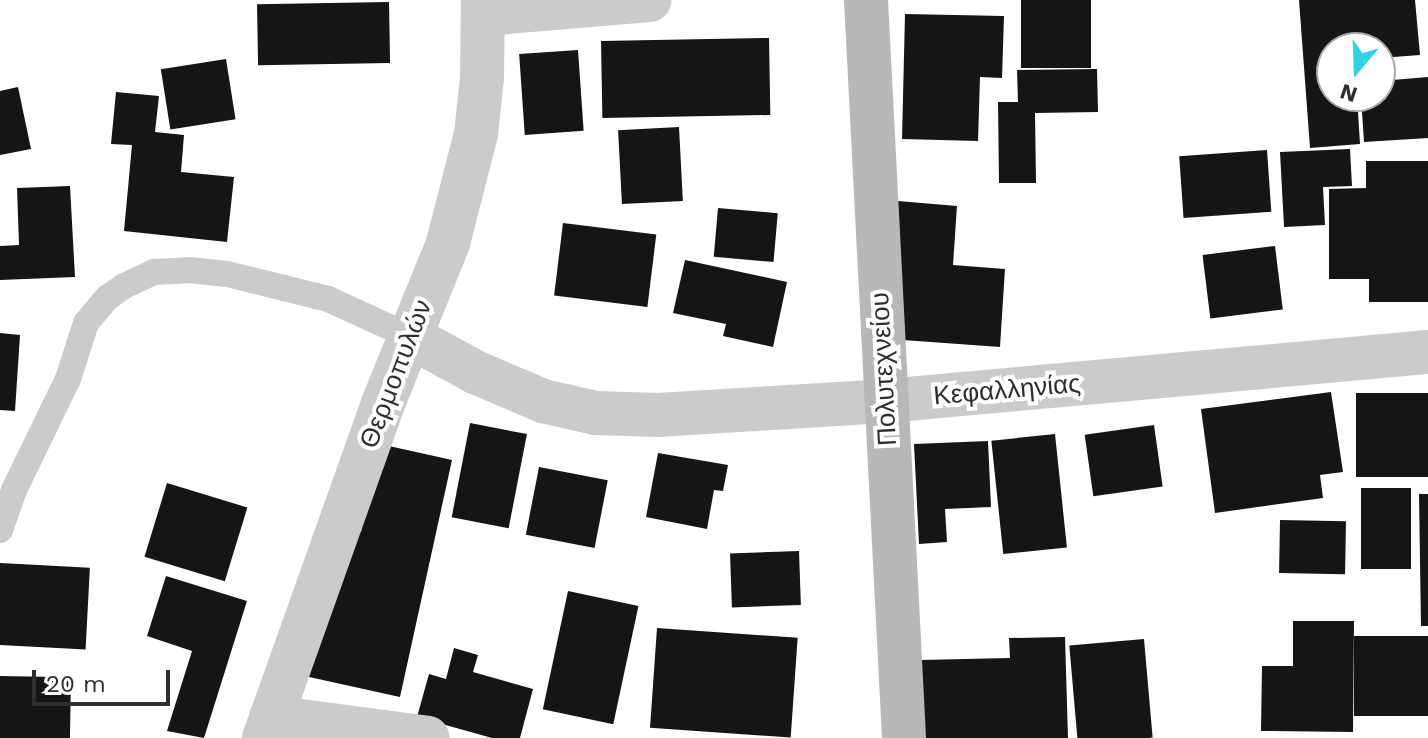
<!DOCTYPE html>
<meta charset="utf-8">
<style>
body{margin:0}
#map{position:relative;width:1428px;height:738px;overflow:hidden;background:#fff;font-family:"Work Sans",sans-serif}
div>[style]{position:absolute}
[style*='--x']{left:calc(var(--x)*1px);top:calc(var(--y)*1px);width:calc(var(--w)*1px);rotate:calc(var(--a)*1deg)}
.building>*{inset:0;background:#151515;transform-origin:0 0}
.lane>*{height:26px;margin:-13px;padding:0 13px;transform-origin:13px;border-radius:13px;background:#cbcbcb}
.street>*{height:44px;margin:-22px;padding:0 22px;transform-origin:22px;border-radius:22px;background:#cbcbcb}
.secondary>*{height:44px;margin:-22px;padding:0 22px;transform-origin:22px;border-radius:22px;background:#b8b8b8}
span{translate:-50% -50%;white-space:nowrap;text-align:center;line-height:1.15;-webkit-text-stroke:8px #fff;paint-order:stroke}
.street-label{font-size:26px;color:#2e2e2e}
.north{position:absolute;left:1316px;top:32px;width:80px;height:80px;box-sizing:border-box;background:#fff;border:2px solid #ababab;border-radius:50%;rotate:199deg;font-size:22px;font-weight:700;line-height:32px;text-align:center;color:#2e2e2e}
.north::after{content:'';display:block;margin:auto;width:28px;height:36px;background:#2ed2e7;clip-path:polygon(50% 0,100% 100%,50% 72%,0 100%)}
.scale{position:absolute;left:32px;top:670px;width:138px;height:36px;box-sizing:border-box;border:4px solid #2e2e2e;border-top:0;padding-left:10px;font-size:24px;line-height:28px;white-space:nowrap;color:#2e2e2e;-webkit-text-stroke:6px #fff;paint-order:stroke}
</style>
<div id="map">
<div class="building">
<i style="left:1021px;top:0;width:70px;height:68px"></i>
<i style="clip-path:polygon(1299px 0,1415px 0,1420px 55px,1380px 58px,1380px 48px,1332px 48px,1332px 96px,1357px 96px,1360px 144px,1310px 148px)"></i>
<i style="left:389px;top:2px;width:61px;height:132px;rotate:89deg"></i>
<i style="clip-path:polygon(905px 14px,1004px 16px,1002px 78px,980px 77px,978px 141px,902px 139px)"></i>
<i style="left:769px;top:38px;width:77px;height:168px;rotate:89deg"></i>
<i style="left:578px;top:50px;width:81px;height:59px;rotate:86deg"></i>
<i style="left:226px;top:59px;width:61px;height:66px;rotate:81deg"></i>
<i style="clip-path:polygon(1097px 69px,1098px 112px,1035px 113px,1036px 183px,999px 183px,998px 102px,1018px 102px,1017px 70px)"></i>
<i style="clip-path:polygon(1428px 77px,1428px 138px,1364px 142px,1361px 96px,1380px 96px,1380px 81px)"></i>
<i style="clip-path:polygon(18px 87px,31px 149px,0 155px,0 91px)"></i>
<i style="clip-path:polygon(116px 92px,159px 96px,155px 132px,184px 135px,181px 172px,234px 177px,227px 242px,124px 231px,132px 145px,111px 144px)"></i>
<i style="left:679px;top:127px;width:74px;height:61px;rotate:87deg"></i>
<i style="clip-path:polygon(1350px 149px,1352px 186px,1323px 187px,1325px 225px,1284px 227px,1280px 152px)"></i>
<i style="left:1267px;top:150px;width:62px;height:88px;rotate:86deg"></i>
<i style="clip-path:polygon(1366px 161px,1428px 161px,1428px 302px,1369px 302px,1369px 279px,1329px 279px,1329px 189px,1366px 188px)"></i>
<i style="clip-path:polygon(70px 186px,75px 277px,0 280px,0 246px,19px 245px,17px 188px)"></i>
<i style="clip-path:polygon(898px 201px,957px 206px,953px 265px,1005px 269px,1000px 347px,889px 339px)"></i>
<i style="left:718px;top:208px;width:60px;height:49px;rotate:5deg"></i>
<i style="left:563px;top:223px;width:94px;height:73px;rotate:7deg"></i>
<i style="left:1275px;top:246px;width:64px;height:73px;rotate:83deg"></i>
<i style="clip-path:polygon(685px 260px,787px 282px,773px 347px,723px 336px,726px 324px,673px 313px)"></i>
<i style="clip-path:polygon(0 333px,20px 335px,15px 411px,0 410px)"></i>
<i style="clip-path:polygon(1331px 392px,1343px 472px,1320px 475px,1323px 498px,1215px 513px,1201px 409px)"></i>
<i style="left:1428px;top:393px;width:84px;height:72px;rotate:90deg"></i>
<i style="left:470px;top:423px;width:58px;height:96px;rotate:11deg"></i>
<i style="left:1154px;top:425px;width:62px;height:70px;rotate:82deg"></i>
<i style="left:1055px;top:434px;width:114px;height:64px;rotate:84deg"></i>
<i style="clip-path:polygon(988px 441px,991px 507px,945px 509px,947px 542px,919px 544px,914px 444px)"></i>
<i style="clip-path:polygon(380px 444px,452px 460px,400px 697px,300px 675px,340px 525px,361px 532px)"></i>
<i style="clip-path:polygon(658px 453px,728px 465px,723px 491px,714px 490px,707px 529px,646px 517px)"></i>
<i style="left:539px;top:467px;width:70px;height:69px;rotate:11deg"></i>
<i style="left:167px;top:483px;width:84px;height:77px;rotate:17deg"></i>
<i style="left:1411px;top:488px;width:81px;height:50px;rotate:90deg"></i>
<i style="clip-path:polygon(1419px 494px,1428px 494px,1428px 626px,1421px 626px)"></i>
<i style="left:1280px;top:520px;width:66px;height:53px;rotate:1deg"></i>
<i style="left:799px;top:551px;width:54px;height:69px;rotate:88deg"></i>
<i style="left:0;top:563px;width:90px;height:82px;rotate:3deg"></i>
<i style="clip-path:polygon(166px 576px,247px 601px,204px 738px,167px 731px,192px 651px,147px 636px)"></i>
<i style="left:568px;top:591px;width:72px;height:121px;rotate:12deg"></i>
<i style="clip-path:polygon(1293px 621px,1354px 621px,1353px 732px,1261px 731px,1262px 666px,1293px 666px)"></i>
<i style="left:657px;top:628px;width:141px;height:100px;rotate:4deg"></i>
<i style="left:1428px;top:636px;width:80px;height:74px;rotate:90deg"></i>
<i style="clip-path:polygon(1065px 637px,1068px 738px,922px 738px,920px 660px,1010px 658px,1009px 638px)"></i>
<i style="left:1144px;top:639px;width:99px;height:75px;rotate:85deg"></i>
<i style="clip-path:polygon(454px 648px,478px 655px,473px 672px,533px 689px,520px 738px,492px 738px,417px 717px,429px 674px,446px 679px)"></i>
<i style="left:0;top:676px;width:71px;height:62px;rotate:1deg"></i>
</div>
<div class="lane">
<i style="--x:0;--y:530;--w:42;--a:-70.7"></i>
<i style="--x:14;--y:490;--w:123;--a:-64.1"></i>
<i style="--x:68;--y:379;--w:59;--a:-72.2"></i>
<i style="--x:86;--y:323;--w:33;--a:-50"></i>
<i style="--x:107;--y:298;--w:21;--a:-35"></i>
<i style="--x:124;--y:286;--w:33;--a:-25"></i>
<i style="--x:154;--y:272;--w:35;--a:-3"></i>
<i style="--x:189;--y:270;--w:38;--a:6"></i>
<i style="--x:227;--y:274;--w:104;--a:13.9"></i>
<i style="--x:328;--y:299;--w:89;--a:24.6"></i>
</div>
<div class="street">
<i style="--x:484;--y:14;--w:166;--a:-4.8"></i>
<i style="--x:409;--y:336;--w:75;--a:28.6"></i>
<i style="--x:475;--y:372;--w:74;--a:23.1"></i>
<i style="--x:543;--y:401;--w:54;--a:12.8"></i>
<i style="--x:596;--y:413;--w:62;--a:1.8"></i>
<i style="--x:658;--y:415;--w:227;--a:-3.5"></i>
<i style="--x:885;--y:401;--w:545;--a:-5.16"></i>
<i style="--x:271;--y:717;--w:158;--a:7.6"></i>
<i style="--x:264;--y:738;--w:358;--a:-70.4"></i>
<i style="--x:384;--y:401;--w:170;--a:-67.9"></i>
<i style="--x:448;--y:243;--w:113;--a:-75.6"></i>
<i style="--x:476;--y:134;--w:56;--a:-83.9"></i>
<i style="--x:482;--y:78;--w:78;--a:-89.3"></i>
</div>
<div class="secondary">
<i style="--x:866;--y:0;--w:739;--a:87.05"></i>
</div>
<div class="street-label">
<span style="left:884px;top:369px;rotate:-93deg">Πολυτεχνείου</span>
<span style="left:396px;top:374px;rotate:-69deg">Θερμοπυλών</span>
<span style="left:1007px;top:390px;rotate:-5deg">Κεφαλληνίας</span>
</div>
<div class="north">N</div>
<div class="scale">20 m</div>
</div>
